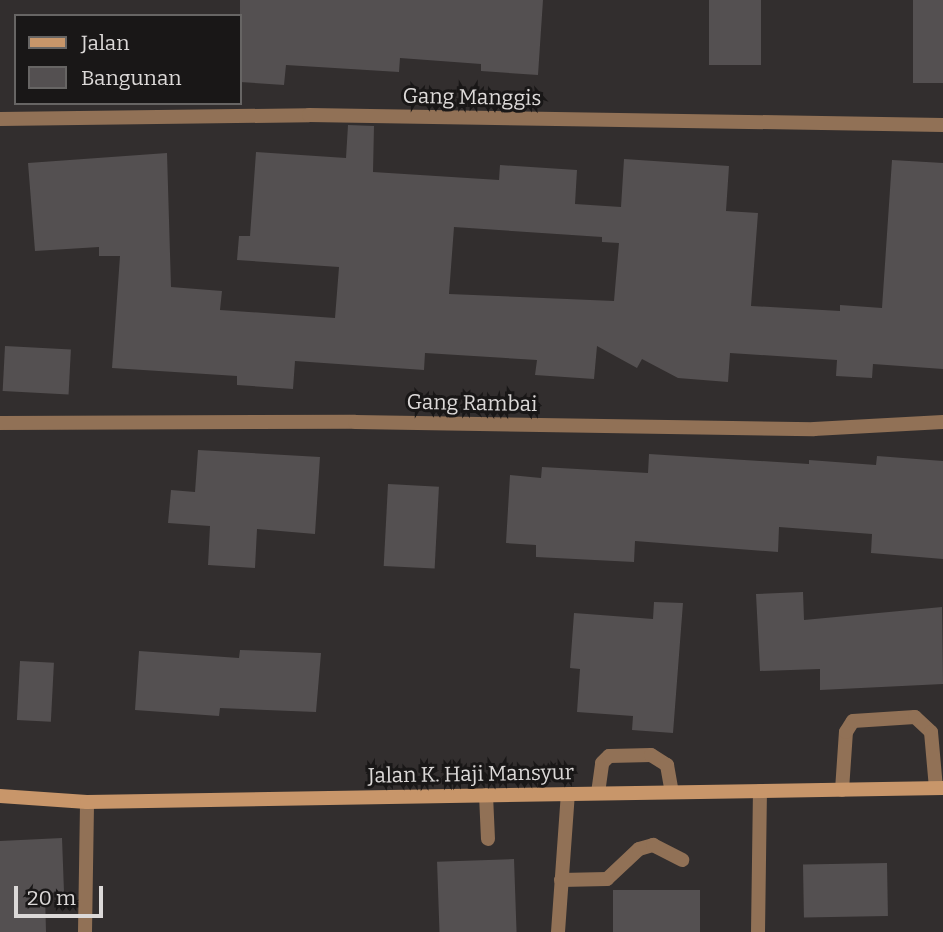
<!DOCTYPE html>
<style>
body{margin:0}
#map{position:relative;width:943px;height:932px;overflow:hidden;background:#322e2e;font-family:Bitter,serif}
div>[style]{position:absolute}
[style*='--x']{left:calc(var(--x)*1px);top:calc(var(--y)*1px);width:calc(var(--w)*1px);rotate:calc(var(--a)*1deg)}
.building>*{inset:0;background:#545051;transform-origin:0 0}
.lane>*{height:14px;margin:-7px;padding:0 7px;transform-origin:7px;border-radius:7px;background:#917156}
.street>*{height:14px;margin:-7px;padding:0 7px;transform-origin:7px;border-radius:7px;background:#917156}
.secondary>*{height:14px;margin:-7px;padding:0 7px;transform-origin:7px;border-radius:7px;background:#c8966a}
span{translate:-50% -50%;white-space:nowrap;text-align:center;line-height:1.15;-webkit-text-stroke:6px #191717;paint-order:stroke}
.street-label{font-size:21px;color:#dcd9d8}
.legend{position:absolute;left:14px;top:14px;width:228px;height:91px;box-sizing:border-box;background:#191717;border:2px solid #676564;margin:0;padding:9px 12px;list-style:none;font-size:21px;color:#dcd9d8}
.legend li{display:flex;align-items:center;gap:14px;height:35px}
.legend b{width:35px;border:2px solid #676564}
.scale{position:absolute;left:14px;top:886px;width:89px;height:32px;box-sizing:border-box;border:4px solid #dcd9d8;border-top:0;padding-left:9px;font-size:21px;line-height:24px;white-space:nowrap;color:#dcd9d8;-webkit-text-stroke:5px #191717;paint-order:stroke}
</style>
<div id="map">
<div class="building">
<i style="clip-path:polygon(240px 0,543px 0,538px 75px,481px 71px,481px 64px,400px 58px,399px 72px,286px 65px,284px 85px,240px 82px)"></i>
<i style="left:709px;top:0;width:52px;height:65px"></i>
<i style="left:913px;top:0;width:30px;height:83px"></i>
<i style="clip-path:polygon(evenodd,348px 125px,374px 126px,373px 172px,499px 180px,500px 165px,577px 170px,575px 204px,621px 207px,624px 159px,729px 166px,726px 211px,758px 213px,751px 306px,840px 311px,840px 305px,882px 308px,892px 160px,943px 163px,943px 369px,873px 364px,872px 378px,836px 376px,837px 360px,730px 353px,728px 382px,678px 378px,642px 359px,637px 368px,597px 346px,594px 379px,535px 375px,537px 360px,425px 353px,424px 370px,295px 361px,293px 389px,237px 385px,237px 376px,112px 368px,120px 256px,99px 256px,99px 247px,35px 251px,28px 163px,167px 153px,171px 287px,222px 291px,220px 310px,335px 318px,339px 267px,237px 260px,239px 236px,250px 236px,256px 152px,346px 158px,348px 125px,454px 227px,602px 237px,602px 242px,619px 243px,614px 301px,449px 294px,454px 227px)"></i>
<i style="left:5px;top:346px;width:66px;height:45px;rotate:3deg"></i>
<i style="clip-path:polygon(198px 450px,320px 457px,315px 534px,257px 529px,255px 568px,208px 565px,210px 526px,168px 523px,171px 490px,195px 492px)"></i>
<i style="clip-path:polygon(649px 454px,809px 464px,809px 460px,876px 465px,877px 456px,943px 461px,943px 559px,871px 553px,872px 534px,779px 527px,778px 552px,635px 541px,634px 562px,536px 557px,536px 545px,506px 543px,510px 475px,541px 478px,542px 467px,648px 473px)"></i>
<i style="left:388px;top:484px;width:51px;height:82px;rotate:3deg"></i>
<i style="clip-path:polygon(803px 592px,804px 620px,942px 607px,943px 684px,820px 690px,820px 669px,760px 671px,756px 594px)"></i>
<i style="clip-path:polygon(654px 602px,683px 603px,673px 733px,632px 730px,633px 716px,577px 712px,580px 669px,570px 668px,574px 613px,653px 619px)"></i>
<i style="clip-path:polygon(240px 650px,321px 653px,316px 712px,220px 708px,219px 716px,135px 710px,139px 651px,239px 658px)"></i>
<i style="left:20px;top:661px;width:34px;height:59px;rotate:3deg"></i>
<i style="clip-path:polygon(62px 838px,64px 892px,45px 893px,46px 932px,0 932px,0 841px)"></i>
<i style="left:514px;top:859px;width:73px;height:77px;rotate:88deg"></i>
<i style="left:887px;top:863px;width:53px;height:84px;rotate:89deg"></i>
<i style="left:613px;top:890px;width:87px;height:42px"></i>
</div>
<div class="lane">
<i style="--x:842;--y:790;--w:58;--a:-86.1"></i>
<i style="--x:846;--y:732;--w:13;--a:-58"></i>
<i style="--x:853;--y:721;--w:62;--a:-3.7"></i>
<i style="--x:915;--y:717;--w:22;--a:43"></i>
<i style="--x:931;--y:732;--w:56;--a:84.9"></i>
<i style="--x:598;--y:793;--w:30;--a:-82"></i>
<i style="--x:602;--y:763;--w:10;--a:-45"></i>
<i style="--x:609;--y:756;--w:42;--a:-1.4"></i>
<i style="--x:651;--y:755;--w:19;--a:32"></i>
<i style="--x:667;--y:765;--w:27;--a:80"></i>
<i style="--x:486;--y:795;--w:44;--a:87.4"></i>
<i style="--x:561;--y:880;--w:46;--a:-1.2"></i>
<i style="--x:607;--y:879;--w:44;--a:-43.2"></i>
<i style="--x:639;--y:849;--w:15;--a:-16"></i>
<i style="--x:653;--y:845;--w:33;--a:27"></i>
<i style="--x:558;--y:932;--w:138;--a:-85.9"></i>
</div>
<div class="street">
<i style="--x:0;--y:119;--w:309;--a:-0.7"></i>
<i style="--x:309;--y:115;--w:634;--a:0.9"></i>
<i style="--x:0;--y:423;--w:355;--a:-0.2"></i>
<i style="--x:355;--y:422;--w:459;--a:0.9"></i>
<i style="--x:814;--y:429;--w:129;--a:-3.1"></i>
<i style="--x:85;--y:932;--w:130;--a:-89.1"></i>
<i style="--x:758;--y:932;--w:141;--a:-89.2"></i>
</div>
<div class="secondary">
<i style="--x:0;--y:796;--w:87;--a:3.9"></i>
<i style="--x:87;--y:802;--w:856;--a:-0.94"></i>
</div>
<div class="street-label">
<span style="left:472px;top:97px;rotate:1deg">Gang Manggis</span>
<span style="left:472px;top:403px;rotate:1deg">Gang Rambai</span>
<span style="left:471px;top:774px;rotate:-1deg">Jalan K. Haji Mansyur</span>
</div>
<ul class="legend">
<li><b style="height:9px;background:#c8966a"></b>Jalan</li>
<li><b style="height:19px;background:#545051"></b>Bangunan</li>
</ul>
<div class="scale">20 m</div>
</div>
